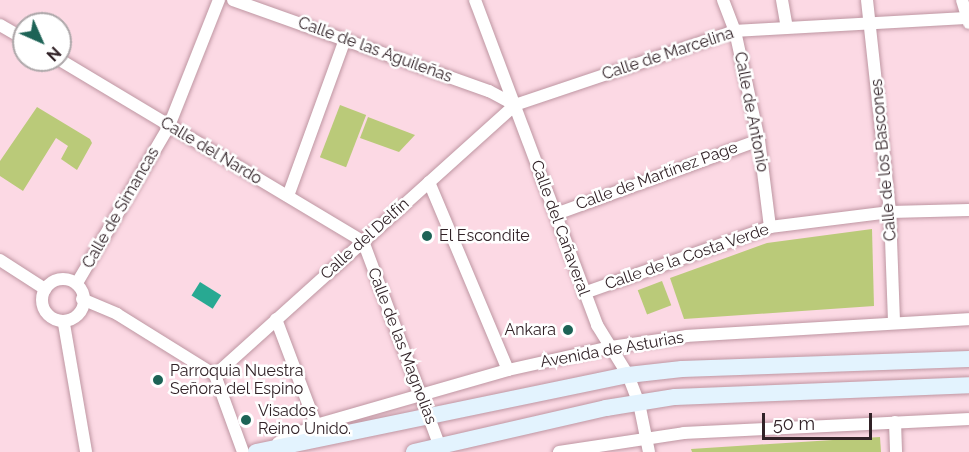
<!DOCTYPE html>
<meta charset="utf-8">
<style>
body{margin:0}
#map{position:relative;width:969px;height:452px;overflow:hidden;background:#fcd9e4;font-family:Raleway,sans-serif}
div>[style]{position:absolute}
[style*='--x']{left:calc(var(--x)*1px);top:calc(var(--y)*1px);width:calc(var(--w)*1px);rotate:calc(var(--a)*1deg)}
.green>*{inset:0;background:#baca79;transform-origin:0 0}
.water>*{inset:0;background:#28a992;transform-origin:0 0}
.roads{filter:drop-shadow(0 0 2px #be96a2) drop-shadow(0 0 2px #be96a2)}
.street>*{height:12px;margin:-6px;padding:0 6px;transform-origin:6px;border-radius:6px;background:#fff}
.street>.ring{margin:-6px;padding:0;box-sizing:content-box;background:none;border:12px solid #fff;border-radius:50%}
.secondary>*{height:16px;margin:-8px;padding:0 8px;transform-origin:8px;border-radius:8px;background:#e3f3fe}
.dots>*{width:16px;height:16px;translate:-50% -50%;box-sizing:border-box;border:3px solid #fff;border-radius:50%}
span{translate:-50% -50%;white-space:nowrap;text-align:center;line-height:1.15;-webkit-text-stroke:5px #fff;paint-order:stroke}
.street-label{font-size:16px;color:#312227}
.poi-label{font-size:16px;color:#312227}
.left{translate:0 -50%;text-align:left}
.right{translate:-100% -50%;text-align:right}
.north{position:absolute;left:12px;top:12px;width:60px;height:60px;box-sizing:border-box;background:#fff;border:2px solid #ada7a9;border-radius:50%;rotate:135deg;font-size:16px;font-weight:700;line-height:24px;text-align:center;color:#312227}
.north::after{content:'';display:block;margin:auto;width:21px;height:27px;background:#1d6356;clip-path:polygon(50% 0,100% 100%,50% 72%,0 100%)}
.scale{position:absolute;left:762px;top:413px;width:110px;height:27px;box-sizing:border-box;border:3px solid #312227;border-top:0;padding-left:8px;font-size:18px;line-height:21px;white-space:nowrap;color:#312227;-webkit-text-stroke:4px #fff;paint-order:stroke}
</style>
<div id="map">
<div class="green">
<i style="left:340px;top:105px;width:28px;height:56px;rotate:21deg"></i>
<i style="clip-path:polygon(37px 107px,90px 139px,92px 143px,77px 170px,61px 159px,68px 146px,56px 138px,23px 191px,0 176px,0 161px)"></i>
<i style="clip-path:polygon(368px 117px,415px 135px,399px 152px,360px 138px)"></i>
<i style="clip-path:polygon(872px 229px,874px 306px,684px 319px,670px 278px,767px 243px)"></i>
<i style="left:662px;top:281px;width:26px;height:26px;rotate:69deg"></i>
<i style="clip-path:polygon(880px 437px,881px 452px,692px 452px,691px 449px)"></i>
</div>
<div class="water">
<i style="left:200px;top:282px;width:25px;height:16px;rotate:32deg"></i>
</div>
<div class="roads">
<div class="street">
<i style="--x:233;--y:0;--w:272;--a:19.6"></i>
<i style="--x:489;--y:91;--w:30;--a:28"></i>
<i style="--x:475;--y:0;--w:347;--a:69.4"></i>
<i style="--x:597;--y:325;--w:59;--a:58.2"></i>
<i style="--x:628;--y:375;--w:30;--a:69"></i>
<i style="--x:639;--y:403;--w:50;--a:78.5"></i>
<i style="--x:723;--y:0;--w:33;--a:69"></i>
<i style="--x:735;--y:31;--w:112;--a:77.6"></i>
<i style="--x:759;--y:140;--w:88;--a:82.8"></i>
<i style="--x:782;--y:0;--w:27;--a:80"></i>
<i style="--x:867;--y:0;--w:213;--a:83.8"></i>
<i style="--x:890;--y:212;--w:109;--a:87.9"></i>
<i style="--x:962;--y:0;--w:24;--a:73"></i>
<i style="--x:0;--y:25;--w:28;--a:30"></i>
<i style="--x:60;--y:60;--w:353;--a:30.9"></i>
<i style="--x:363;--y:241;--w:225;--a:69.5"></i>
<i style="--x:429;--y:182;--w:204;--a:67.2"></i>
<i style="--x:288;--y:196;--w:167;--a:-70"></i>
<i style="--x:556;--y:214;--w:216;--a:-20"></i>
<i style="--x:0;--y:260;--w:54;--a:32.8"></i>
<i class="ring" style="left:42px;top:279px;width:30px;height:30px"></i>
<i style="--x:77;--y:283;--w:182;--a:-59.6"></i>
<i style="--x:169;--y:126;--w:136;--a:-68.4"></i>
<i style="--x:584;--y:293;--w:197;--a:-19.5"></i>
<i style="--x:770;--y:227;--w:121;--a:-7.1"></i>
<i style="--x:890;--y:212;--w:79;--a:-1.5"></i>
<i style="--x:82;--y:299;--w:38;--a:23"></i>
<i style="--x:117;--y:314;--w:115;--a:31.9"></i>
<i style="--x:215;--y:375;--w:82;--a:70"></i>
<i style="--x:276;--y:319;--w:113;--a:69.3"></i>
<i style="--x:64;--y:324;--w:130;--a:80.2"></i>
<i style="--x:215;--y:375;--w:404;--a:-42"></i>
<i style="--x:515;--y:105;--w:232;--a:-18.6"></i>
<i style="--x:735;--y:31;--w:234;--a:-3.2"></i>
<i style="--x:895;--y:422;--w:30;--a:88"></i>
<i style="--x:278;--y:443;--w:42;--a:-25.3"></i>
<i style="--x:316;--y:425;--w:200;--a:-16"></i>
<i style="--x:508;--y:370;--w:106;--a:-12.6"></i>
<i style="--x:611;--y:347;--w:77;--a:-8.2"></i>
<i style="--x:687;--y:336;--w:283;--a:-3.4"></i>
<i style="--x:559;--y:452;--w:126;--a:-8.6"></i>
<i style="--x:684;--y:433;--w:285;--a:-2.8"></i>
</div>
<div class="secondary">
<i style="--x:256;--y:452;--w:380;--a:-11.7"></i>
<i style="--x:628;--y:375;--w:54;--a:-6.3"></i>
<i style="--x:682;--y:369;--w:287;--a:-2"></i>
<i style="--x:414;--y:452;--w:197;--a:-12.9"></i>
<i style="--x:606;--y:408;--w:70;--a:-9.1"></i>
<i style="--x:675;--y:397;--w:294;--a:-2.3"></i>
</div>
</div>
<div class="dots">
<i style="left:427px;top:236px;background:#1d6356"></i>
<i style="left:568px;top:330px;background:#1d6356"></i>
<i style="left:158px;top:380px;background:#1d6356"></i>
<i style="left:246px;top:420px;background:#1d6356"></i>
</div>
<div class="street-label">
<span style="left:375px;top:50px;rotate:20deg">Calle de las Aguileñas</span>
<span style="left:668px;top:54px;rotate:-18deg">Calle de Marcelina</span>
<span style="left:751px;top:112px;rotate:79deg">Calle de Antonio</span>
<span style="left:211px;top:151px;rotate:31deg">Calle del Nardo</span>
<span style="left:884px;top:160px;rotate:-95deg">Calle de los Bascones</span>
<span style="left:657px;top:176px;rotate:-20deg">Calle de Martínez Page</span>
<span style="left:121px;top:208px;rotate:-60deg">Calle de Simancas</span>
<span style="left:560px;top:228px;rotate:70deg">Calle del Cañaveral</span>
<span style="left:365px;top:239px;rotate:-42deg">Calle del Delfín</span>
<span style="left:687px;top:257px;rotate:-19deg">Calle de la Costa Verde</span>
<span style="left:402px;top:346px;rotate:69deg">Calle de las Magnolias</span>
<span style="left:612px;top:350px;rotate:-10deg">Avenida de Asturias</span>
</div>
<div class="poi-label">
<span class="left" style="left:439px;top:236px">El Escondite</span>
<span class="right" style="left:556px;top:330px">Ankara</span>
<span class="left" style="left:170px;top:380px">Parroquia Nuestra<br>Señora del Espino</span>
<span class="left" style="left:258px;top:420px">Visados<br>Reino Unido.</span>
</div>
<div class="north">N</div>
<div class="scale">50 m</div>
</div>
